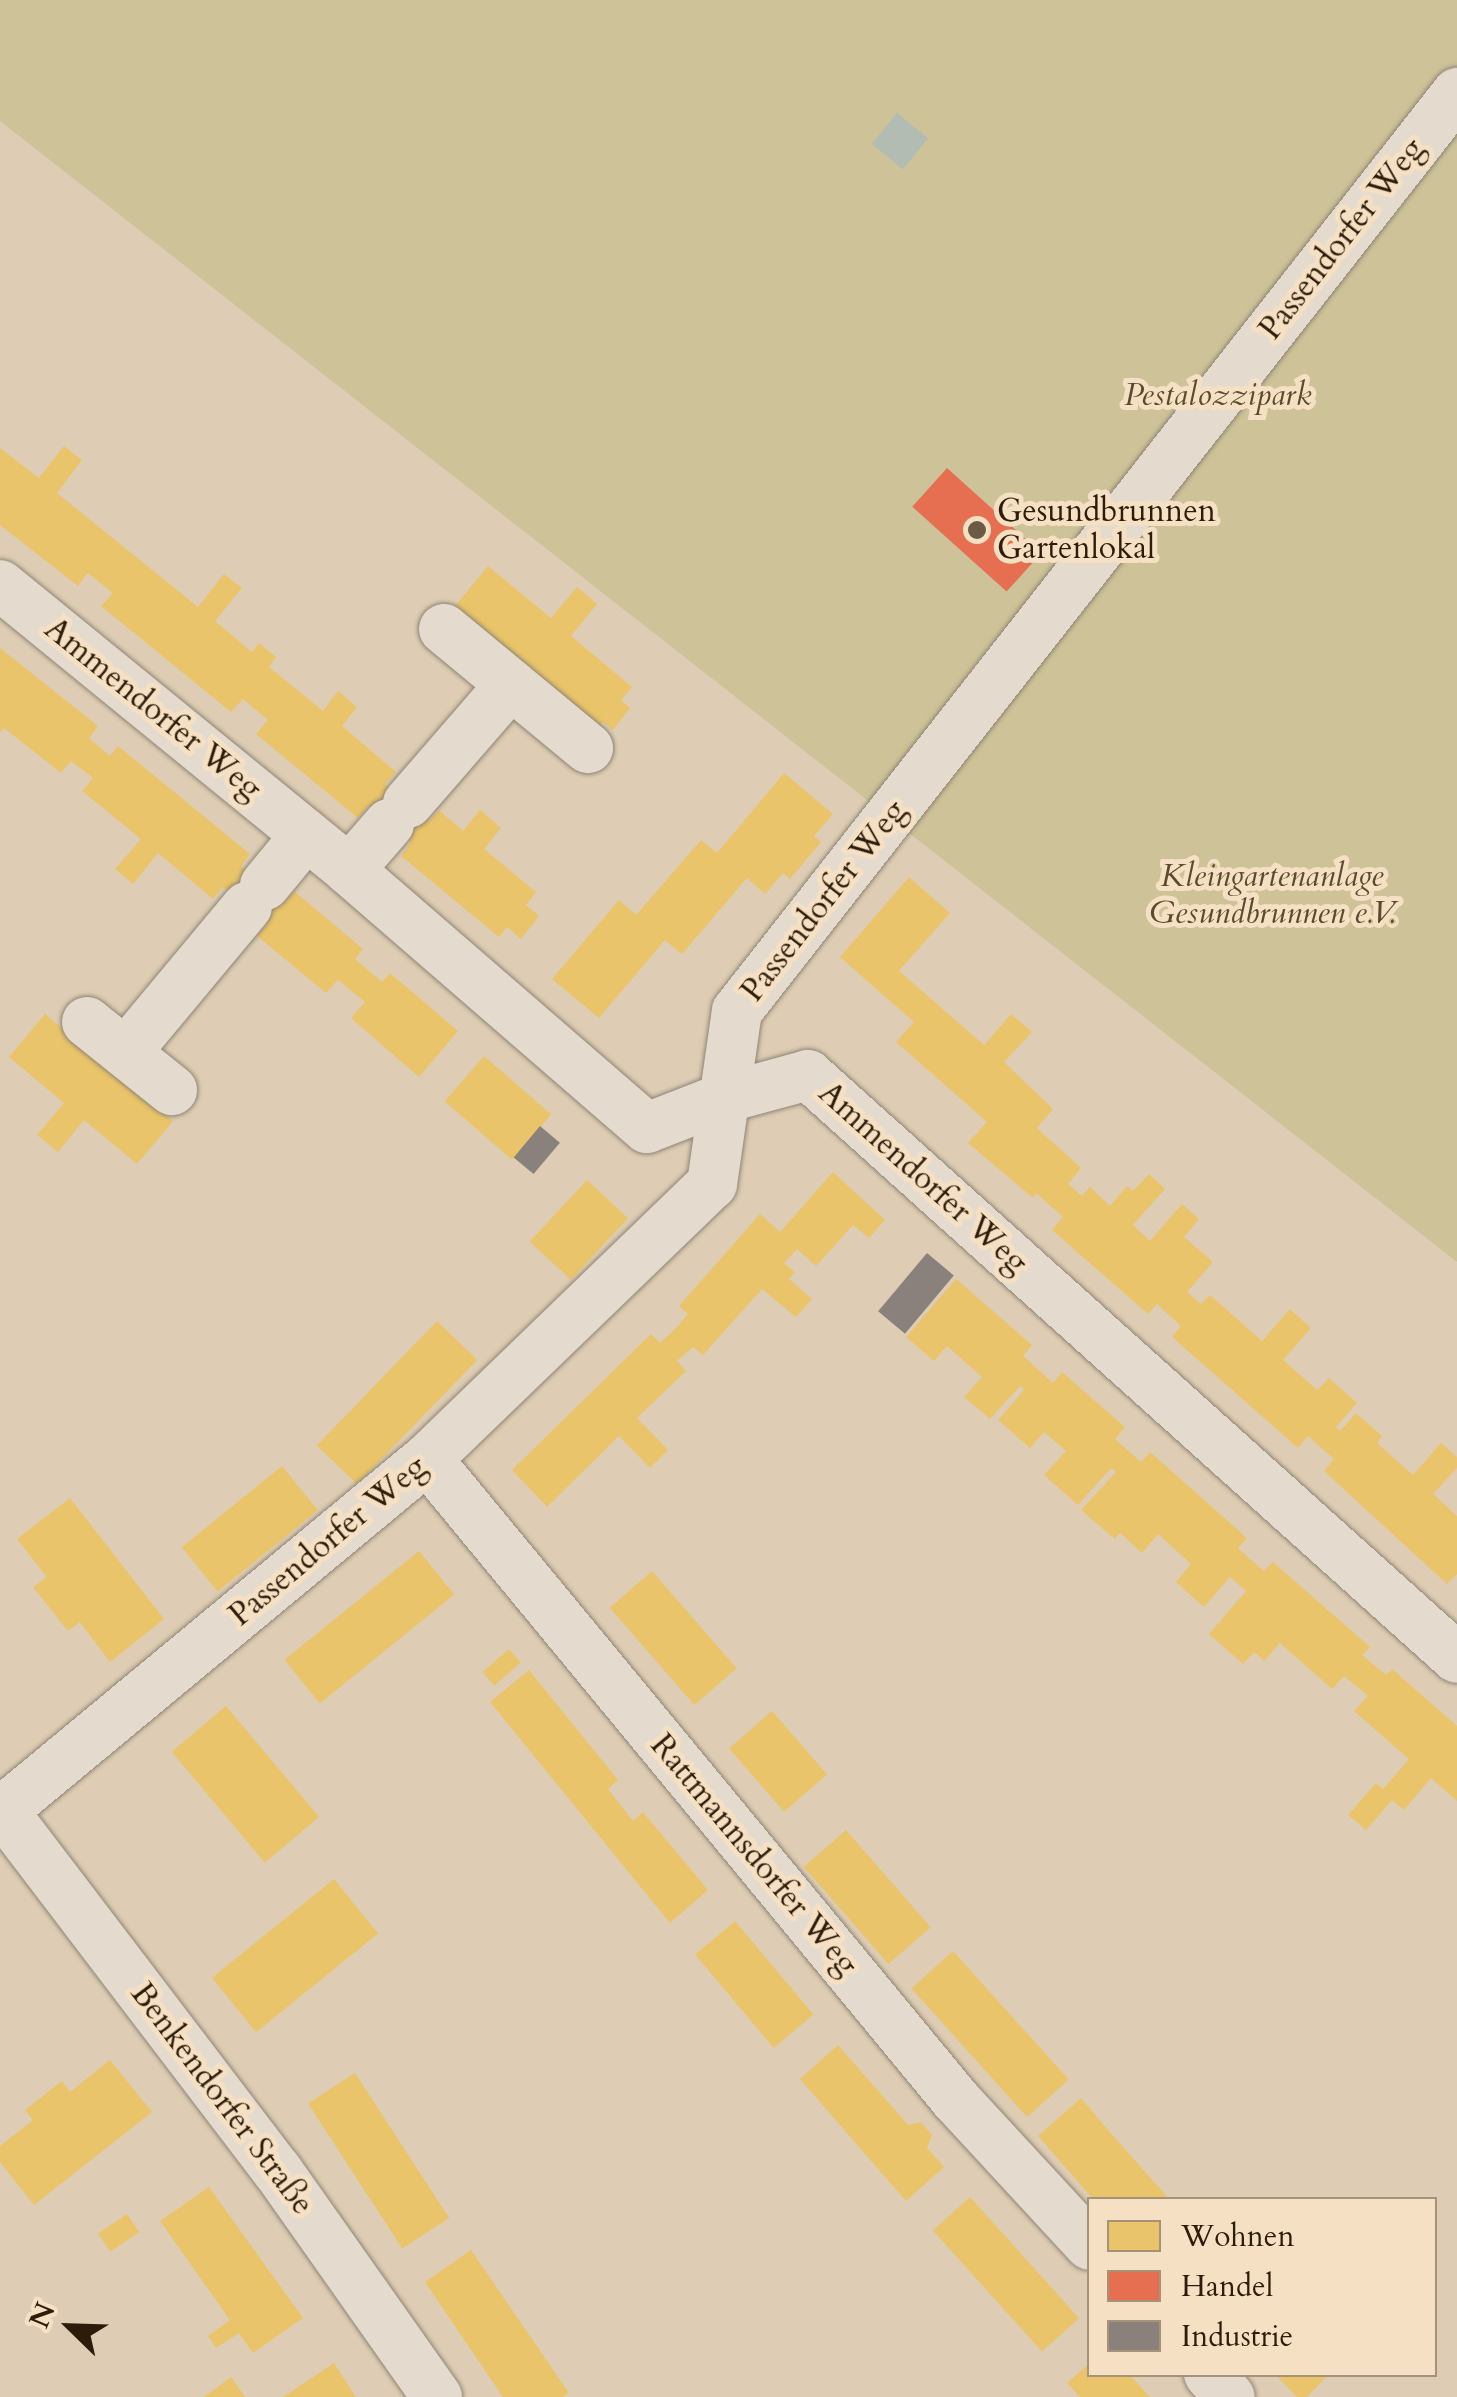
<!DOCTYPE html>
<meta charset="utf-8">
<style>
body{margin:0}
#map{position:relative;width:1457px;height:2397px;overflow:hidden;background:#decdb4;font-family:Cardo,serif}
div>[style]{position:absolute}
[style*='--x']{left:calc(var(--x)*1px);top:calc(var(--y)*1px);width:calc(var(--w)*1px);rotate:calc(var(--a)*1deg)}
.green>*{inset:0;background:#cdc298}
.water>*{inset:0;background:#b2bcb2;transform-origin:0 0}
.homes>*{inset:0;background:#e9c46a;transform-origin:0 0}
.shops>*{inset:0;background:#e76f51;transform-origin:0 0}
.industry>*{inset:0;background:#8a817c;transform-origin:0 0}
.roads{filter:drop-shadow(0 0 2px #8f8474) drop-shadow(0 0 2px #8f8474)}
.minor>*{height:50px;margin:-25px;padding:0 25px;transform-origin:25px;border-radius:25px;background:#e4dbce}
.dots>*{width:28px;height:28px;translate:-50% -50%;box-sizing:border-box;border:5px solid #f5e0c3;border-radius:50%}
span{translate:-50% -50%;white-space:nowrap;text-align:center;line-height:1.15;-webkit-text-stroke:10px #f5e0c3;paint-order:stroke}
.street-label{font-size:32px;color:#2d1c0a}
.park-label{font-size:32px;color:#594b2e;font-style:italic}
.poi-label{font-size:32px;color:#2d1c0a}
.left{translate:0 -50%;text-align:left}
.legend{position:absolute;left:1087px;top:2197px;width:350px;height:180px;box-sizing:border-box;background:#f5e0c3;border:2px solid #a59279;margin:0;padding:12px 18px;list-style:none;font-size:30px;color:#2d1c0a}
.legend li{display:flex;align-items:center;gap:20px;height:50px}
.legend b{width:50px;border:2px solid #a59279}
.north{position:absolute;left:20px;top:2277px;width:100px;height:100px;-webkit-text-stroke:8px #f5e0c3;paint-order:stroke;rotate:293deg;font-size:28px;font-weight:700;line-height:40px;text-align:center;color:#2d1c0a}
.north::after{content:'';display:block;margin:auto;width:35px;height:45px;background:#2d1c0a;clip-path:polygon(50% 0,100% 100%,50% 72%,0 100%)}
</style>
<div id="map">
<div class="green">
<i style="clip-path:polygon(0 0,1457px 0,1457px 1262px,0 121px)"></i>
</div>
<div class="water">
<i style="left:897px;top:113px;width:40px;height:40px;rotate:39deg"></i>
</div>
<div class="homes">
<i style="clip-path:polygon(64px 446px,82px 460px,57px 493px,198px 607px,224px 574px,242px 588px,215px 621px,252px 652px,259px 643px,276px 657px,269px 667px,323px 711px,338px 691px,357px 707px,342px 726px,396px 772px,385px 784px,429px 821px,439px 810px,463px 831px,480px 810px,501px 828px,484px 849px,536px 892px,526px 905px,539px 916px,521px 939px,507px 927px,499px 937px,401px 856px,411px 842px,368px 806px,358px 818px,256px 734px,268px 720px,243px 699px,231px 712px,101px 606px,113px 593px,88px 573px,78px 586px,0 525px,0 448px,39px 478px)"></i>
<i style="clip-path:polygon(488px 566px,551px 618px,577px 587px,597px 604px,571px 636px,632px 687px,621px 700px,630px 708px,613px 730px,603px 722px,594px 733px,450px 612px)"></i>
<i style="clip-path:polygon(0 648px,98px 726px,89px 738px,110px 756px,118px 746px,250px 854px,241px 866px,285px 902px,294px 891px,363px 949px,355px 959px,382px 982px,390px 973px,458px 1031px,419px 1077px,351px 1018px,365px 1002px,338px 980px,326px 993px,257px 936px,267px 924px,223px 887px,213px 899px,158px 853px,133px 884px,115px 869px,141px 839px,82px 791px,93px 778px,71px 761px,61px 773px,4px 728px,0 733px)"></i>
<i style="clip-path:polygon(784px 773px,833px 814px,814px 836px,821px 842px,790px 879px,783px 873px,765px 894px,747px 878px,682px 954px,665px 940px,599px 1018px,552px 979px,619px 900px,636px 915px,701px 840px,717px 853px)"></i>
<i style="clip-path:polygon(909px 877px,950px 913px,899px 971px,984px 1045px,1011px 1014px,1032px 1032px,1004px 1062px,1053px 1109px,1037px 1128px,1081px 1168px,1068px 1184px,1082px 1196px,1090px 1187px,1110px 1206px,1127px 1186px,1133px 1191px,1149px 1174px,1165px 1189px,1133px 1225px,1150px 1241px,1182px 1204px,1199px 1219px,1184px 1237px,1213px 1262px,1187px 1292px,1201px 1304px,1210px 1295px,1262px 1341px,1290px 1309px,1311px 1328px,1283px 1360px,1317px 1390px,1329px 1378px,1357px 1403px,1336px 1427px,1340px 1431px,1356px 1413px,1382px 1436px,1377px 1443px,1413px 1475px,1441px 1443px,1457px 1457px,1457px 1468px,1433px 1494px,1457px 1516px,1457px 1574px,1447px 1584px,1324px 1471px,1334px 1459px,1308px 1436px,1298px 1448px,1172px 1337px,1181px 1326px,1157px 1304px,1148px 1314px,1052px 1230px,1063px 1217px,1036px 1193px,1033px 1198px,968px 1143px,987px 1122px,896px 1042px,914px 1022px,840px 957px)"></i>
<i style="clip-path:polygon(45px 1014px,173px 1121px,137px 1164px,84px 1120px,58px 1152px,37px 1135px,64px 1103px,9px 1057px)"></i>
<i style="left:484px;top:1056px;width:89px;height:60px;rotate:41deg"></i>
<i style="clip-path:polygon(833px 1172px,885px 1220px,869px 1238px,853px 1225px,816px 1266px,797px 1249px,784px 1263px,795px 1272px,789px 1279px,812px 1299px,796px 1317px,762px 1289px,703px 1355px,693px 1347px,677px 1361px,686px 1371px,637px 1418px,668px 1450px,650px 1468px,619px 1436px,547px 1507px,512px 1470px,651px 1334px,660px 1343px,675px 1329px,688px 1314px,679px 1306px,760px 1214px,780px 1232px)"></i>
<i style="left:587px;top:1180px;width:56px;height:84px;rotate:43deg"></i>
<i style="clip-path:polygon(956px 1279px,1032px 1345px,1023px 1356px,1053px 1383px,1062px 1372px,1125px 1427px,1115px 1439px,1141px 1462px,1150px 1452px,1247px 1538px,1238px 1548px,1250px 1559px,1264px 1571px,1273px 1562px,1370px 1647px,1362px 1655px,1386px 1675px,1392px 1669px,1457px 1726px,1457px 1801px,1431px 1778px,1404px 1810px,1392px 1800px,1366px 1830px,1348px 1815px,1376px 1783px,1383px 1789px,1409px 1759px,1354px 1711px,1368px 1696px,1344px 1676px,1332px 1689px,1280px 1643px,1264px 1661px,1254px 1652px,1243px 1664px,1209px 1634px,1246px 1591px,1230px 1577px,1204px 1607px,1176px 1582px,1191px 1564px,1158px 1534px,1142px 1553px,1120px 1533px,1115px 1539px,1081px 1510px,1116px 1472px,1111px 1468px,1078px 1505px,1044px 1475px,1066px 1451px,1044px 1432px,1030px 1448px,998px 1420px,1024px 1390px,1020px 1386px,990px 1419px,964px 1397px,982px 1377px,947px 1346px,934px 1361px,906px 1337px)"></i>
<i style="left:437px;top:1321px;width:56px;height:173px;rotate:44deg"></i>
<i style="left:282px;top:1466px;width:57px;height:129px;rotate:51deg"></i>
<i style="clip-path:polygon(70px 1498px,164px 1619px,110px 1662px,80px 1622px,68px 1631px,33px 1587px,47px 1577px,17px 1539px)"></i>
<i style="left:419px;top:1551px;width:56px;height:173px;rotate:51deg"></i>
<i style="left:652px;top:1571px;width:129px;height:56px;rotate:49deg"></i>
<i style="left:509px;top:1649px;width:18px;height:35px;rotate:49deg"></i>
<i style="clip-path:polygon(529px 1670px,618px 1780px,608px 1789px,619px 1803px,633px 1821px,643px 1812px,708px 1890px,670px 1923px,490px 1702px)"></i>
<i style="left:226px;top:1706px;width:145px;height:71px;rotate:50deg"></i>
<i style="left:772px;top:1711px;width:84px;height:57px;rotate:49deg"></i>
<i style="left:846px;top:1830px;width:129px;height:56px;rotate:49deg"></i>
<i style="left:334px;top:1879px;width:70px;height:157px;rotate:51deg"></i>
<i style="left:735px;top:1921px;width:122px;height:52px;rotate:50deg"></i>
<i style="left:953px;top:1951px;width:173px;height:56px;rotate:48deg"></i>
<i style="clip-path:polygon(838px 2045px,908px 2125px,921px 2122px,932px 2135px,927px 2148px,944px 2167px,906px 2201px,800px 2079px)"></i>
<i style="clip-path:polygon(110px 2060px,152px 2112px,34px 2205px,0 2162px,0 2146px,33px 2120px,25px 2110px,62px 2081px,70px 2092px)"></i>
<i style="left:355px;top:2073px;width:173px;height:56px;rotate:57deg"></i>
<i style="clip-path:polygon(1081px 2098px,1109px 2131px,1170px 2200px,1094px 2200px,1038px 2136px)"></i>
<i style="clip-path:polygon(209px 2187px,303px 2318px,253px 2353px,239px 2333px,216px 2348px,208px 2336px,230px 2320px,160px 2221px)"></i>
<i style="left:970px;top:2197px;width:163px;height:50px;rotate:48deg"></i>
<i style="left:127px;top:2214px;width:22px;height:35px;rotate:56deg"></i>
<i style="clip-path:polygon(471px 2250px,569px 2393px,563px 2397px,503px 2397px,425px 2282px)"></i>
<i style="clip-path:polygon(334px 2363px,356px 2397px,283px 2397px)"></i>
<i style="clip-path:polygon(1090px 2363px,1090px 2374px,1129px 2374px,1150px 2397px,1080px 2397px,1067px 2383px)"></i>
<i style="clip-path:polygon(1275px 2374px,1329px 2374px,1307px 2397px,1297px 2397px)"></i>
<i style="clip-path:polygon(231px 2377px,245px 2397px,204px 2397px)"></i>
</div>
<div class="shops">
<i style="left:947px;top:468px;width:127px;height:52px;rotate:42deg"></i>
</div>
<div class="industry">
<i style="left:540px;top:1126px;width:26px;height:41px;rotate:40deg"></i>
<i style="left:927px;top:1253px;width:35px;height:76px;rotate:40deg"></i>
</div>
<div class="roads">
<div class="minor">
<i style="--x:0;--y:585;--w:451;--a:39.2"></i>
<i style="--x:349;--y:870;--w:394;--a:40.9"></i>
<i style="--x:647;--y:1128;--w:83;--a:-21.3"></i>
<i style="--x:724;--y:1098;--w:87;--a:-15.3"></i>
<i style="--x:808;--y:1075;--w:872;--a:41.93"></i>
<i style="--x:444;--y:629;--w:187;--a:39.6"></i>
<i style="--x:408;--y:803;--w:157;--a:-49.1"></i>
<i style="--x:349;--y:870;--w:61;--a:-49"></i>
<i style="--x:265;--y:885;--w:65;--a:-50.6"></i>
<i style="--x:87;--y:1022;--w:109;--a:38.7"></i>
<i style="--x:126;--y:1052;--w:189;--a:-50.2"></i>
<i style="--x:427;--y:1459;--w:831;--a:50.47"></i>
<i style="--x:956;--y:2100;--w:197;--a:47.3"></i>
<i style="--x:0;--y:1807;--w:457;--a:52.7"></i>
<i style="--x:277;--y:2170;--w:278;--a:54.8"></i>
<i style="--x:0;--y:1813;--w:555;--a:-39.66"></i>
<i style="--x:427;--y:1459;--w:396;--a:-44"></i>
<i style="--x:712;--y:1184;--w:175;--a:-81.8"></i>
<i style="--x:737;--y:1011;--w:1167;--a:-51.89"></i>
<i style="--x:1209;--y:2374;--w:31;--a:48"></i>
</div>
</div>
<div class="dots">
<i style="left:977px;top:530px;background:#6b5a46"></i>
</div>
<div class="street-label">
<span style="left:1342px;top:239px;rotate:-52deg">Passendorfer Weg</span>
<span style="left:153px;top:709px;rotate:39deg">Ammendorfer Weg</span>
<span style="left:824px;top:901px;rotate:-52deg">Passendorfer Weg</span>
<span style="left:923px;top:1178px;rotate:42deg">Ammendorfer Weg</span>
<span style="left:328px;top:1541px;rotate:-40deg">Passendorfer Weg</span>
<span style="left:754px;top:1855px;rotate:50deg">Rattmannsdorfer Weg</span>
<span style="left:222px;top:2099px;rotate:53deg">Benkendorfer Straße</span>
</div>
<div class="park-label">
<span style="left:1218px;top:395px">Pestalozzipark</span>
<span style="left:1272px;top:895px">Kleingartenanlage<br>Gesundbrunnen e.V.</span>
</div>
<div class="poi-label">
<span class="left" style="left:997px;top:530px">Gesundbrunnen<br>Gartenlokal</span>
</div>
<ul class="legend">
<li><b style="height:28px;background:#e9c46a"></b>Wohnen</li>
<li><b style="height:28px;background:#e76f51"></b>Handel</li>
<li><b style="height:28px;background:#8a817c"></b>Industrie</li>
</ul>
<div class="north">N</div>
</div>
